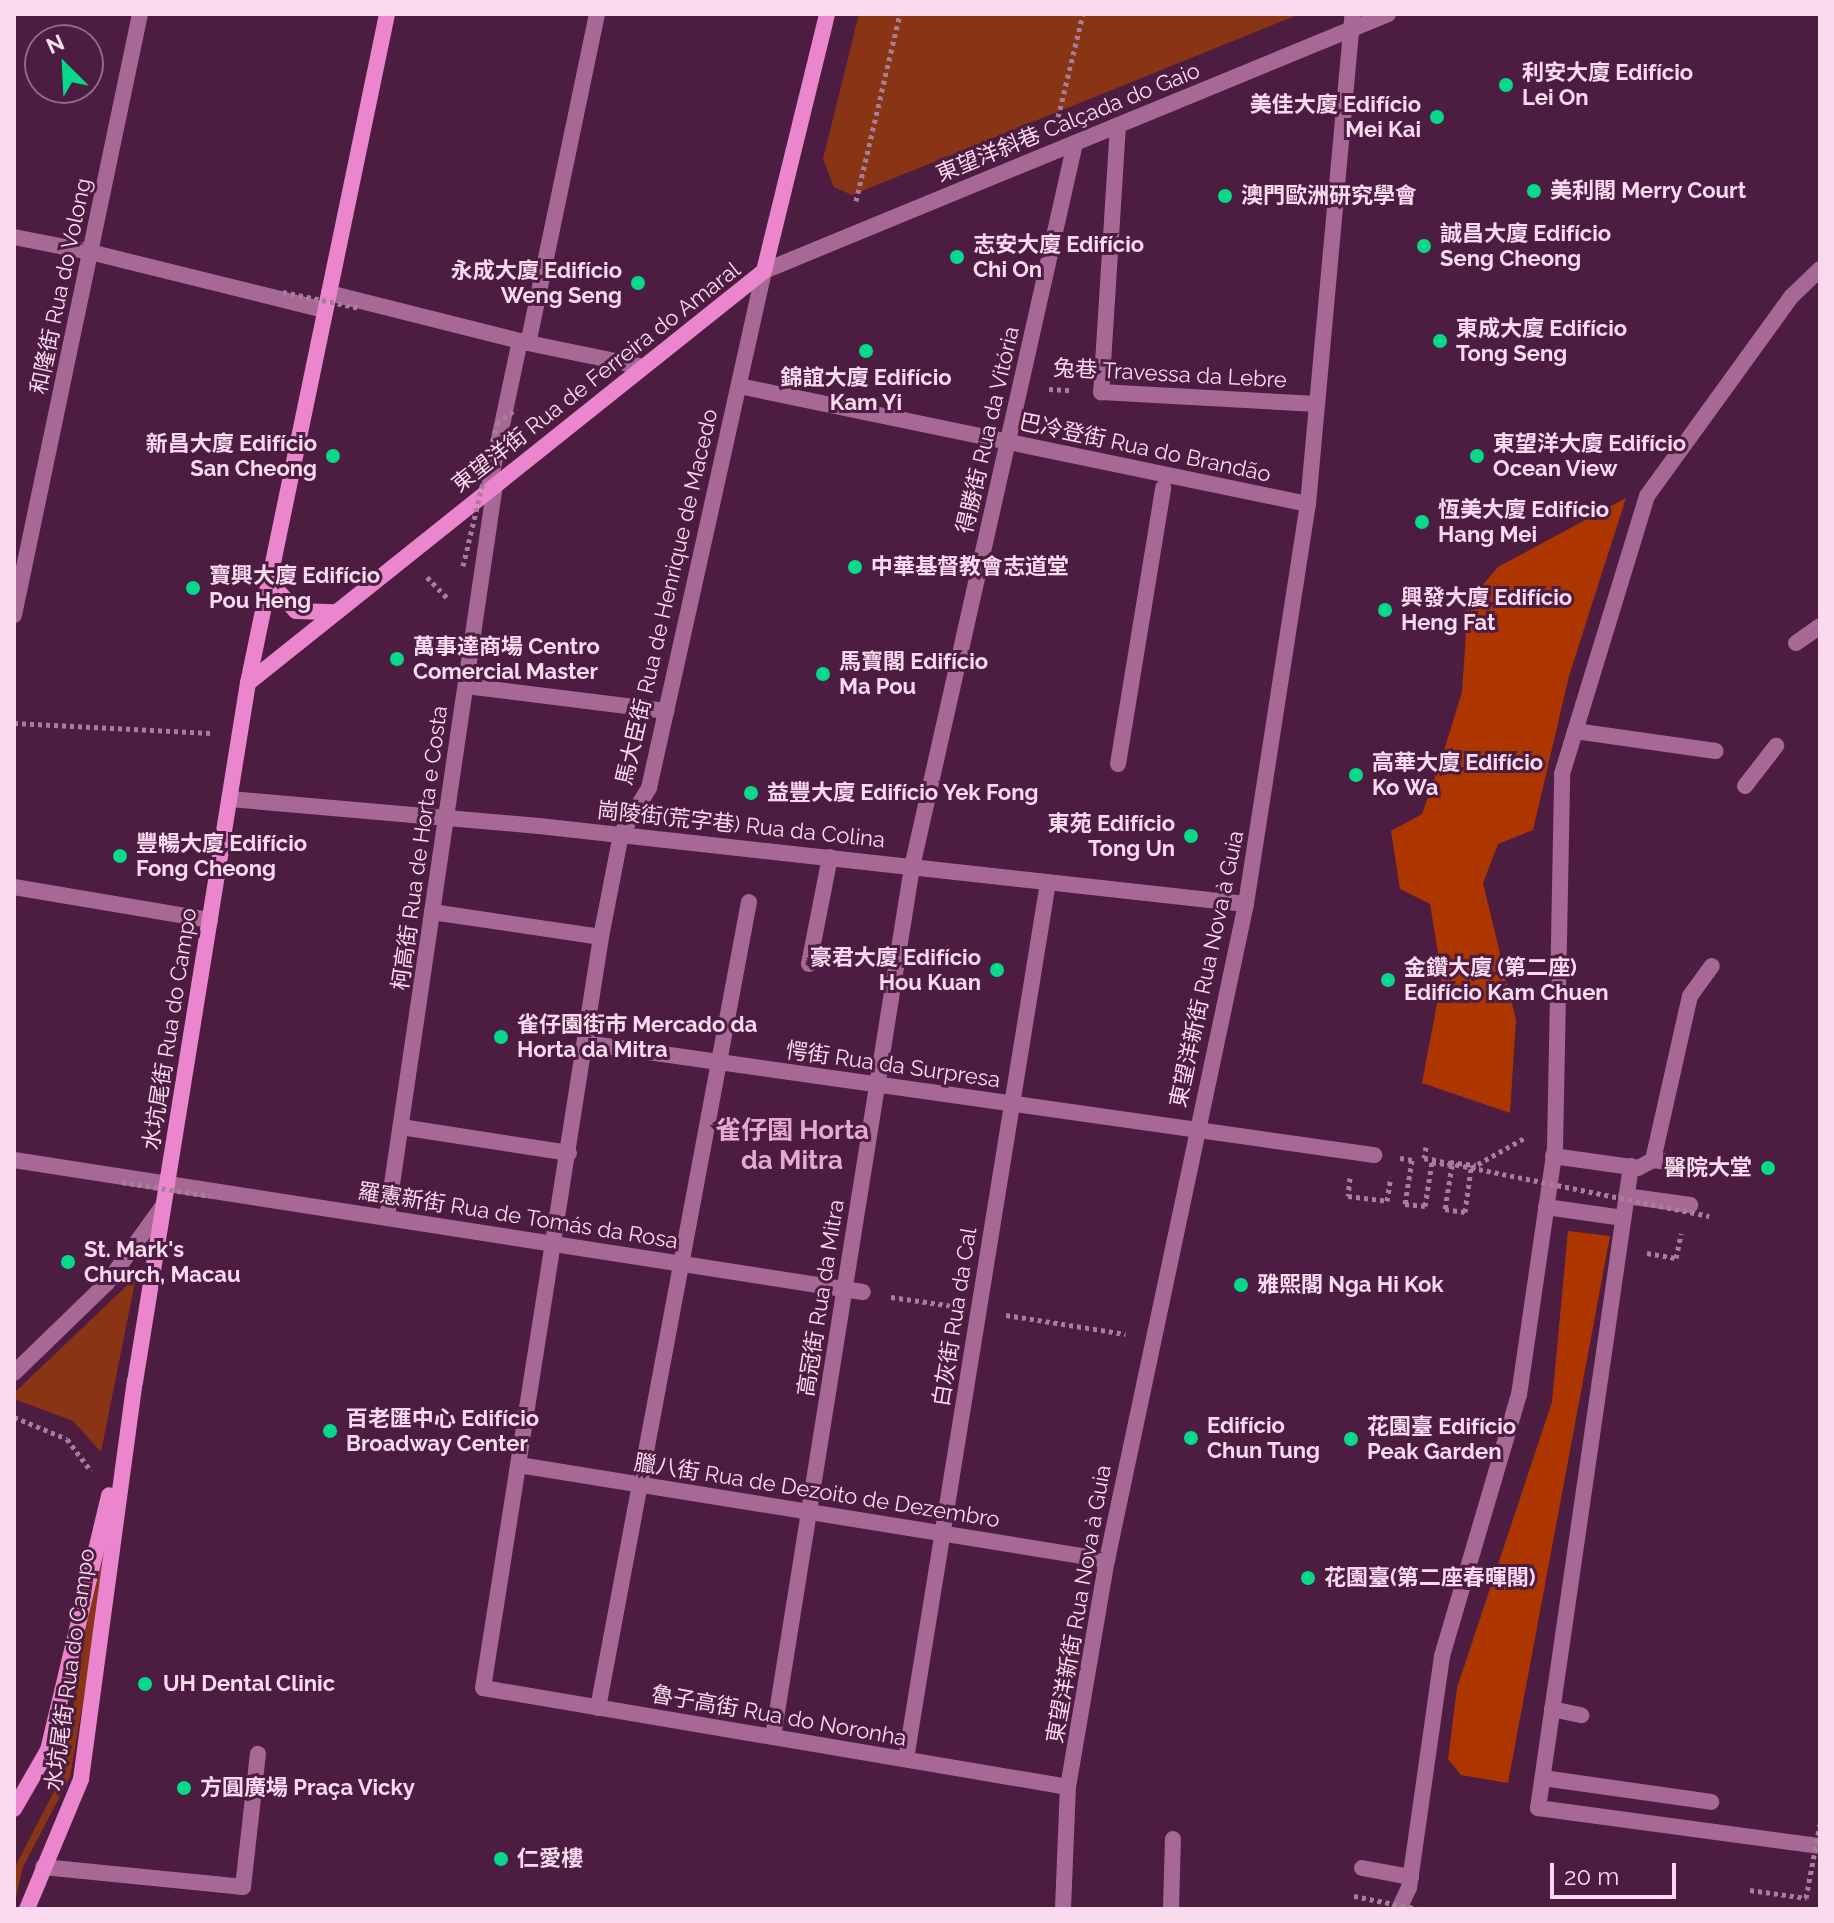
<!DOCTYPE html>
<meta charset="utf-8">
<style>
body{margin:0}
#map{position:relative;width:1834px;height:1923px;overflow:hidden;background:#4c1d40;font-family:Raleway,"Noto Sans SC",sans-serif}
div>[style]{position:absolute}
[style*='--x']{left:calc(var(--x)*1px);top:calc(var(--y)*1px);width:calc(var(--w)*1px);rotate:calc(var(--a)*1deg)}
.green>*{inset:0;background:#8a3416}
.forest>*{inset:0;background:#ad3600}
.path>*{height:5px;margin-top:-2.5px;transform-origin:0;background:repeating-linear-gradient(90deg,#a67f9a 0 4px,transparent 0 8px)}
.service>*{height:16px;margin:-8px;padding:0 8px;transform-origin:8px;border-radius:8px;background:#a86895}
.pedestrian>*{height:16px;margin:-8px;padding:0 8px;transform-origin:8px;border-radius:8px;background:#a86895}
.minor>*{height:16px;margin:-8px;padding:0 8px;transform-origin:8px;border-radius:8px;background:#a86895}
.secondary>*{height:16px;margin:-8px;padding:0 8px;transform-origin:8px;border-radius:8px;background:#eb85ce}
.path-bridge>*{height:5px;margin-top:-2.5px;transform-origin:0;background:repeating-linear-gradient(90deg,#a67f9a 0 4px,transparent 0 8px)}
.dots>*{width:22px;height:22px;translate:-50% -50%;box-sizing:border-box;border:4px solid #4c1d40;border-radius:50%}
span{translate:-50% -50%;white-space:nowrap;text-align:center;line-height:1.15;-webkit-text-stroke:6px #4c1d40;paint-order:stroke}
.poi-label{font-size:22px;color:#f9daee;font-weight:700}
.left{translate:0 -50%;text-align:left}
.right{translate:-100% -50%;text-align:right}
.street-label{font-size:22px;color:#f9daee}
.quarter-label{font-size:26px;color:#e5aad2;font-weight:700}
.frame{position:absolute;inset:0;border:16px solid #f9daee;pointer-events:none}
.north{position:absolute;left:24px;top:24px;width:80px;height:80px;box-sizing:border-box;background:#4c1d40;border:2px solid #916986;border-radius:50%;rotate:336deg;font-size:22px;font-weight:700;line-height:32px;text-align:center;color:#f9daee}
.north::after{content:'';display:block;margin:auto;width:28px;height:36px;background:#07d98b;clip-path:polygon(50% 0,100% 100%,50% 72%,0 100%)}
.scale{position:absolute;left:1550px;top:1863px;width:126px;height:36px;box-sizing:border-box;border:4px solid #f9daee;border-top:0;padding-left:10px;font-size:24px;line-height:28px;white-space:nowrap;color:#f9daee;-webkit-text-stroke:6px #4c1d40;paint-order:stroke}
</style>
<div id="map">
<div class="green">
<i style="clip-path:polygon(859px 14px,1300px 14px,852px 195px,834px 187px,823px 159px)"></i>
<i style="clip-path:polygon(136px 1277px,101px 1452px,73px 1421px,14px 1399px,14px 1393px)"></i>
<i style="clip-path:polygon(98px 1550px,109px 1550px,70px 1777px,23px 1867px,14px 1905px,16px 1865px,62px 1776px)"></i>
</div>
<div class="forest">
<i style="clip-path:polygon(1626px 498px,1569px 676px,1533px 830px,1498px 844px,1483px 883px,1516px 1020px,1510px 1113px,1422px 1083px,1442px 977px,1430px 904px,1400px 889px,1391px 831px,1422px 814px,1442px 757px,1462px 692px,1468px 602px,1498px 567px)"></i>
<i style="clip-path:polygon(1568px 1231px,1610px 1236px,1508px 1783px,1461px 1775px,1448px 1759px,1457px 1688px,1552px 1402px)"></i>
</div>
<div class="path">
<i style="--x:1058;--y:117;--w:106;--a:-76.4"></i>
<i style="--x:856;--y:201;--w:192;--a:-76.8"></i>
<i style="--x:1049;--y:389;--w:22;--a:3"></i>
<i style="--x:427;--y:577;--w:30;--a:46"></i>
<i style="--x:14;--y:723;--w:197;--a:2.9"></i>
<i style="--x:1426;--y:1147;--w:11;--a:100"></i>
<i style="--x:1424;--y:1158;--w:12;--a:9"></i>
<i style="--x:1400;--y:1158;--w:12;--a:9"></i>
<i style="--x:1412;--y:1160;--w:45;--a:99"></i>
<i style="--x:1405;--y:1204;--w:20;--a:6"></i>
<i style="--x:1425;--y:1206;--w:45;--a:-81"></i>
<i style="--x:1432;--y:1162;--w:20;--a:9"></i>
<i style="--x:1452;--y:1165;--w:45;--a:99"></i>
<i style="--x:1445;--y:1209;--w:20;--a:9"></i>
<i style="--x:1465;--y:1212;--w:44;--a:-82.2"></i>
<i style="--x:1471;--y:1168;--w:63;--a:-29.4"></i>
<i style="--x:1450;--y:1162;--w:26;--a:7"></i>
<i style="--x:1350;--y:1178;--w:18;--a:96"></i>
<i style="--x:1348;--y:1196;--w:39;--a:7"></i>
<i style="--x:1387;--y:1201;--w:24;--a:-81"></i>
<i style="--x:1647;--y:1253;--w:29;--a:10"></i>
<i style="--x:1676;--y:1258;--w:25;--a:-78"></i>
<i style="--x:891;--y:1297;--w:63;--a:8.3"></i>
<i style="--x:1006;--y:1315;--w:121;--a:9"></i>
<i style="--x:14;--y:1417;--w:57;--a:22.5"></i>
<i style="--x:67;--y:1439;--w:40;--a:53"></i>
</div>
<div class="service">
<i style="--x:1796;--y:643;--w:29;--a:-35"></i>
<i style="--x:1575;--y:731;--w:142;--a:8.1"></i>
<i style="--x:1745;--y:786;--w:51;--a:-52.2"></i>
<i style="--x:1553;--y:1156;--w:86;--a:8"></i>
<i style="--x:1638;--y:1168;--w:17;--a:-28"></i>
<i style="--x:1653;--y:1160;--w:168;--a:-77.3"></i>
<i style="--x:1690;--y:996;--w:37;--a:-54"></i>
<i style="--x:1653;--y:1160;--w:35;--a:8"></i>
<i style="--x:1631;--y:1166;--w:649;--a:98.24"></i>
<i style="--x:1538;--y:1808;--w:285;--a:7.7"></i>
<i style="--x:1626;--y:1196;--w:65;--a:8"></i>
<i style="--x:1546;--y:1207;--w:78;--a:8.1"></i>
<i style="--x:1552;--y:1709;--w:30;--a:12"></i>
<i style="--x:1543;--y:1778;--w:170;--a:8.1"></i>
<i style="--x:1362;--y:1868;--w:50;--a:10.4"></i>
</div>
<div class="pedestrian">
<i style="--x:1118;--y:125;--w:268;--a:93.6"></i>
<i style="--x:1101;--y:392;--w:216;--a:3.2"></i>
<i style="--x:90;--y:252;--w:242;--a:13.9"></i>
<i style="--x:329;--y:293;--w:205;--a:14.1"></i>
<i style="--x:488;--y:491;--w:153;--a:-78"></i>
<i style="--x:466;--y:686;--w:202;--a:7.1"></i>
<i style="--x:1118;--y:764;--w:280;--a:-80.7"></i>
<i style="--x:230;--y:799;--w:310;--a:5"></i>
<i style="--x:14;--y:887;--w:199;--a:9.6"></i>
<i style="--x:432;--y:912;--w:171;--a:8.4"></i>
<i style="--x:809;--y:964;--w:109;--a:-78.9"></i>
<i style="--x:719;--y:1062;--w:662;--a:8.08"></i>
<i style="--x:401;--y:1127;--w:170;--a:8.8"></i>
<i style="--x:14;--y:1160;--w:859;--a:8.84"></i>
<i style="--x:387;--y:1218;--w:741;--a:-81.62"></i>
<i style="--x:598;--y:1708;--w:820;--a:-79.39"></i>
<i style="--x:906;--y:1759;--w:888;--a:-80.8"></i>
<i style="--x:214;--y:1884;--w:29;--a:6"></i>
<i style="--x:243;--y:1887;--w:134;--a:-83.6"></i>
<i style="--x:1171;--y:1909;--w:70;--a:-88.4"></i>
</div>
<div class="minor">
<i style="--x:597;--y:14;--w:336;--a:101.8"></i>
<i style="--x:528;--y:343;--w:118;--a:11.7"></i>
<i style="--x:14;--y:237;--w:77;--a:11.2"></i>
<i style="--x:739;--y:386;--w:581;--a:11.72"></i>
<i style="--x:14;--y:615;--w:614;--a:-78.16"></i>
<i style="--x:539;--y:826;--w:711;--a:6.3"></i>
<i style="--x:585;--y:1043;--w:135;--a:8.1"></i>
<i style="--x:14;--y:1373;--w:129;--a:-44.1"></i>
<i style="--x:107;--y:1283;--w:95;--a:-54"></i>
<i style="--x:519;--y:1465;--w:596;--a:9.18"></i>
<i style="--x:773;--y:1737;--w:881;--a:-80.92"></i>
<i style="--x:912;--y:867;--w:742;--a:-77.31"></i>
<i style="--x:1068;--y:1787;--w:593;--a:-170.39"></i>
<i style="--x:483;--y:1688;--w:760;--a:-81.07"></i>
<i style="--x:601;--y:937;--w:105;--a:-79"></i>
<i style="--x:621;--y:834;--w:54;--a:-58.7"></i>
<i style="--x:649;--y:788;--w:530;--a:-77.46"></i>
<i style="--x:764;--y:271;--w:675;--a:-22.38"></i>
<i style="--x:43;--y:1867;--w:172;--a:5.7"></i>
<i style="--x:1063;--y:1909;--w:122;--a:-87.7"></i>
<i style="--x:1068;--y:1787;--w:230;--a:-80.3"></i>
<i style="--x:1107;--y:1560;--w:671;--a:-78.04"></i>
<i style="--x:1246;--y:904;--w:405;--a:-81.2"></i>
<i style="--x:1308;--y:504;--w:492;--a:-84.8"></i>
<i style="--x:1399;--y:1909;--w:23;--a:-65"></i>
<i style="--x:1409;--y:1888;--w:234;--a:-81.9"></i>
<i style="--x:1442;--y:1656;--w:272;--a:-73.6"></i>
<i style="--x:1519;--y:1395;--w:249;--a:-81.7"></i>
<i style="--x:1555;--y:1149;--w:375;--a:-88.9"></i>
<i style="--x:1562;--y:774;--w:291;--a:-73"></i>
<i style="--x:1647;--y:496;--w:247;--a:-54.1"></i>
<i style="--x:1792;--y:296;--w:39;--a:-44"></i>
</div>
<div class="secondary">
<i style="--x:273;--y:573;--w:17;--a:77"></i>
<i style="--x:277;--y:590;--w:28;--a:48"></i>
<i style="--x:296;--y:611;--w:38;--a:2"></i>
<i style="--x:248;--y:683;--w:660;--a:-38.61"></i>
<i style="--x:764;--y:271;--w:265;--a:-76.2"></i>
<i style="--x:14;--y:1809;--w:68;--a:-60"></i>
<i style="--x:48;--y:1750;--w:262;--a:-76.5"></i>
<i style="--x:27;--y:1909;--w:141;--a:-67.4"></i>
<i style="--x:81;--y:1779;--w:401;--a:-82.3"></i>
<i style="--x:135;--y:1382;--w:708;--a:-80.82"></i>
<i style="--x:248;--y:683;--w:683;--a:-78.26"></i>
</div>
<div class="path-bridge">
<i style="--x:283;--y:292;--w:79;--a:11.7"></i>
<i style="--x:492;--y:449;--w:30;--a:-40"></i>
<i style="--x:463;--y:566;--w:147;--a:-76.6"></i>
<i style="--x:497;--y:423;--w:24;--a:-36"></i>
<i style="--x:1424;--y:1158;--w:291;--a:11.5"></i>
<i style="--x:122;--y:1182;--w:89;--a:9"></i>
<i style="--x:1750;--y:1890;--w:57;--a:8.1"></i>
<i style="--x:1806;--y:1898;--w:75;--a:-79.3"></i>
<i style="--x:1354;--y:1896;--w:66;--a:11.3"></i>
</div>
<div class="dots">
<i style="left:1506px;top:85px;background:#07d98b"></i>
<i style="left:1437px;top:117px;background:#07d98b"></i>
<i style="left:1534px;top:191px;background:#07d98b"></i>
<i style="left:1225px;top:196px;background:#07d98b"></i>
<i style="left:1424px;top:246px;background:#07d98b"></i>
<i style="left:957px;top:257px;background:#07d98b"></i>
<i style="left:638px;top:283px;background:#07d98b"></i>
<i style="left:1440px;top:341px;background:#07d98b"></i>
<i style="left:866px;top:351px;background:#07d98b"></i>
<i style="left:333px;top:456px;background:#07d98b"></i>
<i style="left:1477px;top:456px;background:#07d98b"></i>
<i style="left:1422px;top:522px;background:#07d98b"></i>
<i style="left:855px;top:567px;background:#07d98b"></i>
<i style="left:193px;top:588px;background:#07d98b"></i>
<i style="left:1385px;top:610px;background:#07d98b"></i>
<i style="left:397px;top:659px;background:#07d98b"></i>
<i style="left:823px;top:674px;background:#07d98b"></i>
<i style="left:1356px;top:775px;background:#07d98b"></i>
<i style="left:751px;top:793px;background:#07d98b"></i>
<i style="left:1191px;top:836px;background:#07d98b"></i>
<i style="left:120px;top:856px;background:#07d98b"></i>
<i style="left:997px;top:970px;background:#07d98b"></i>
<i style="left:1388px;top:980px;background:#07d98b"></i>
<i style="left:501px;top:1037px;background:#07d98b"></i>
<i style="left:1768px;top:1168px;background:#07d98b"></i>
<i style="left:68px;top:1262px;background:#07d98b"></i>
<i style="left:1241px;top:1285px;background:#07d98b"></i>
<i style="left:330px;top:1431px;background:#07d98b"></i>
<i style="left:1191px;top:1438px;background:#07d98b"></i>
<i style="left:1351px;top:1439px;background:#07d98b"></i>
<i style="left:1308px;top:1578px;background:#07d98b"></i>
<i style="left:145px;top:1684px;background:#07d98b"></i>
<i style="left:184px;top:1788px;background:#07d98b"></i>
<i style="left:501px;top:1859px;background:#07d98b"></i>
</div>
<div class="poi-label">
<span class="left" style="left:1522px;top:85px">利安大廈 Edifício<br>Lei On</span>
<span class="right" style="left:1421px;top:117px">美佳大廈 Edifício<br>Mei Kai</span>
<span class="left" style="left:1550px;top:191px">美利閣 Merry Court</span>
<span class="left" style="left:1241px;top:196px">澳門歐洲研究學會</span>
<span class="left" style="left:1440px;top:246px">誠昌大廈 Edifício<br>Seng Cheong</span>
<span class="left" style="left:973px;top:257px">志安大廈 Edifício<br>Chi On</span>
<span class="right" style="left:622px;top:283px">永成大廈 Edifício<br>Weng Seng</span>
<span class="left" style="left:1456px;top:341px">東成大廈 Edifício<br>Tong Seng</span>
<span style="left:866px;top:390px">錦誼大廈 Edifício<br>Kam Yi</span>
<span class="right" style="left:317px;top:456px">新昌大廈 Edifício<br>San Cheong</span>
<span class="left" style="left:1493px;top:456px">東望洋大廈 Edifício<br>Ocean View</span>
<span class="left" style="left:1438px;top:522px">恆美大廈 Edifício<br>Hang Mei</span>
<span class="left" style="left:871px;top:567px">中華基督教會志道堂</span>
<span class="left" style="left:209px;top:588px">寶興大廈 Edifício<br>Pou Heng</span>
<span class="left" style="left:1401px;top:610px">興發大廈 Edifício<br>Heng Fat</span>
<span class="left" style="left:413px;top:659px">萬事達商場 Centro<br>Comercial Master</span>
<span class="left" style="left:839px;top:674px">馬寶閣 Edifício<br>Ma Pou</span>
<span class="left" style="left:1372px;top:775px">高華大廈 Edifício<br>Ko Wa</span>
<span class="left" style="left:767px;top:793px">益豐大廈 Edifício Yek Fong</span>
<span class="right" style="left:1175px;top:836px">東苑 Edifício<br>Tong Un</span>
<span class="left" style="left:136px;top:856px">豐暢大廈 Edifício<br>Fong Cheong</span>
<span class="right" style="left:981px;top:970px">豪君大廈 Edifício<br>Hou Kuan</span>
<span class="left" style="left:1404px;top:980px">金鑽大廈 (第二座)<br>Edifício Kam Chuen</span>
<span class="left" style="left:517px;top:1037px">雀仔園街市 Mercado da<br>Horta da Mitra</span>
<span class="right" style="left:1752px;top:1168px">醫院大堂</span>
<span class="left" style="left:84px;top:1262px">St. Mark's<br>Church, Macau</span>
<span class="left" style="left:1257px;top:1285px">雅熙閣 Nga Hi Kok</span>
<span class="left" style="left:346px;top:1431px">百老匯中心 Edifício<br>Broadway Center</span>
<span class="left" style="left:1207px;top:1438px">Edifício<br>Chun Tung</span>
<span class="left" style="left:1367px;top:1439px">花園臺 Edifício<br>Peak Garden</span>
<span class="left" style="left:1324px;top:1578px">花園臺(第二座春暉閣)</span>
<span class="left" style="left:163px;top:1684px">UH Dental Clinic</span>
<span class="left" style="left:200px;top:1788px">方圓廣場 Praça Vicky</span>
<span class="left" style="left:517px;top:1859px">仁愛樓</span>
</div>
<div class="street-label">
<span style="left:1068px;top:122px;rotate:-22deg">東望洋斜巷 Calçada do Gaio</span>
<span style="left:61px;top:286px;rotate:-78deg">和隆街 Rua do Volong</span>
<span style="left:1170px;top:374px;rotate:3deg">兔巷 Travessa da Lebre</span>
<span style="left:596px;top:377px;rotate:-38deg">東望洋街 Rua de Ferreira do Amaral</span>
<span style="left:988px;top:430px;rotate:-77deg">得勝街 Rua da Vitória</span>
<span style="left:1145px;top:448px;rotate:12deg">巴冷登街 Rua do Brandão</span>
<span style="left:667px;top:597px;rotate:-77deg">馬大臣街 Rua de Henrique de Macedo</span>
<span style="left:741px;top:825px;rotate:6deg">崗陵街(荒字巷) Rua da Colina</span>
<span style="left:420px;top:848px;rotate:-82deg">柯高街 Rua de Horta e Costa</span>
<span style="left:1207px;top:969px;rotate:-78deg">東望洋新街 Rua Nova à Guia</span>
<span style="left:170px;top:1029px;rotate:-81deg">水坑尾街 Rua do Campo</span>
<span style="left:893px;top:1065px;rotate:8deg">愕街 Rua da Surpresa</span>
<span style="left:518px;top:1216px;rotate:9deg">羅憲新街 Rua de Tomás da Rosa</span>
<span style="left:821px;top:1298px;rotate:-81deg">高冠街 Rua da Mitra</span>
<span style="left:955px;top:1317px;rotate:-81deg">白灰街 Rua da Cal</span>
<span style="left:817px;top:1491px;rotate:9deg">臘八街 Rua de Dezoito de Dezembro</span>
<span style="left:1079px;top:1604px;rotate:-80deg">東望洋新街 Rua Nova à Guia</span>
<span style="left:70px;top:1670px;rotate:-82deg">水坑尾街 Rua do Campo</span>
<span style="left:779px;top:1716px;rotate:10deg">魯子高街 Rua do Noronha</span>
</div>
<div class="quarter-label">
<span style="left:792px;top:1146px">雀仔園 Horta<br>da Mitra</span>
</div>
<div class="frame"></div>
<div class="north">N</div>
<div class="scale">20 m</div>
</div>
